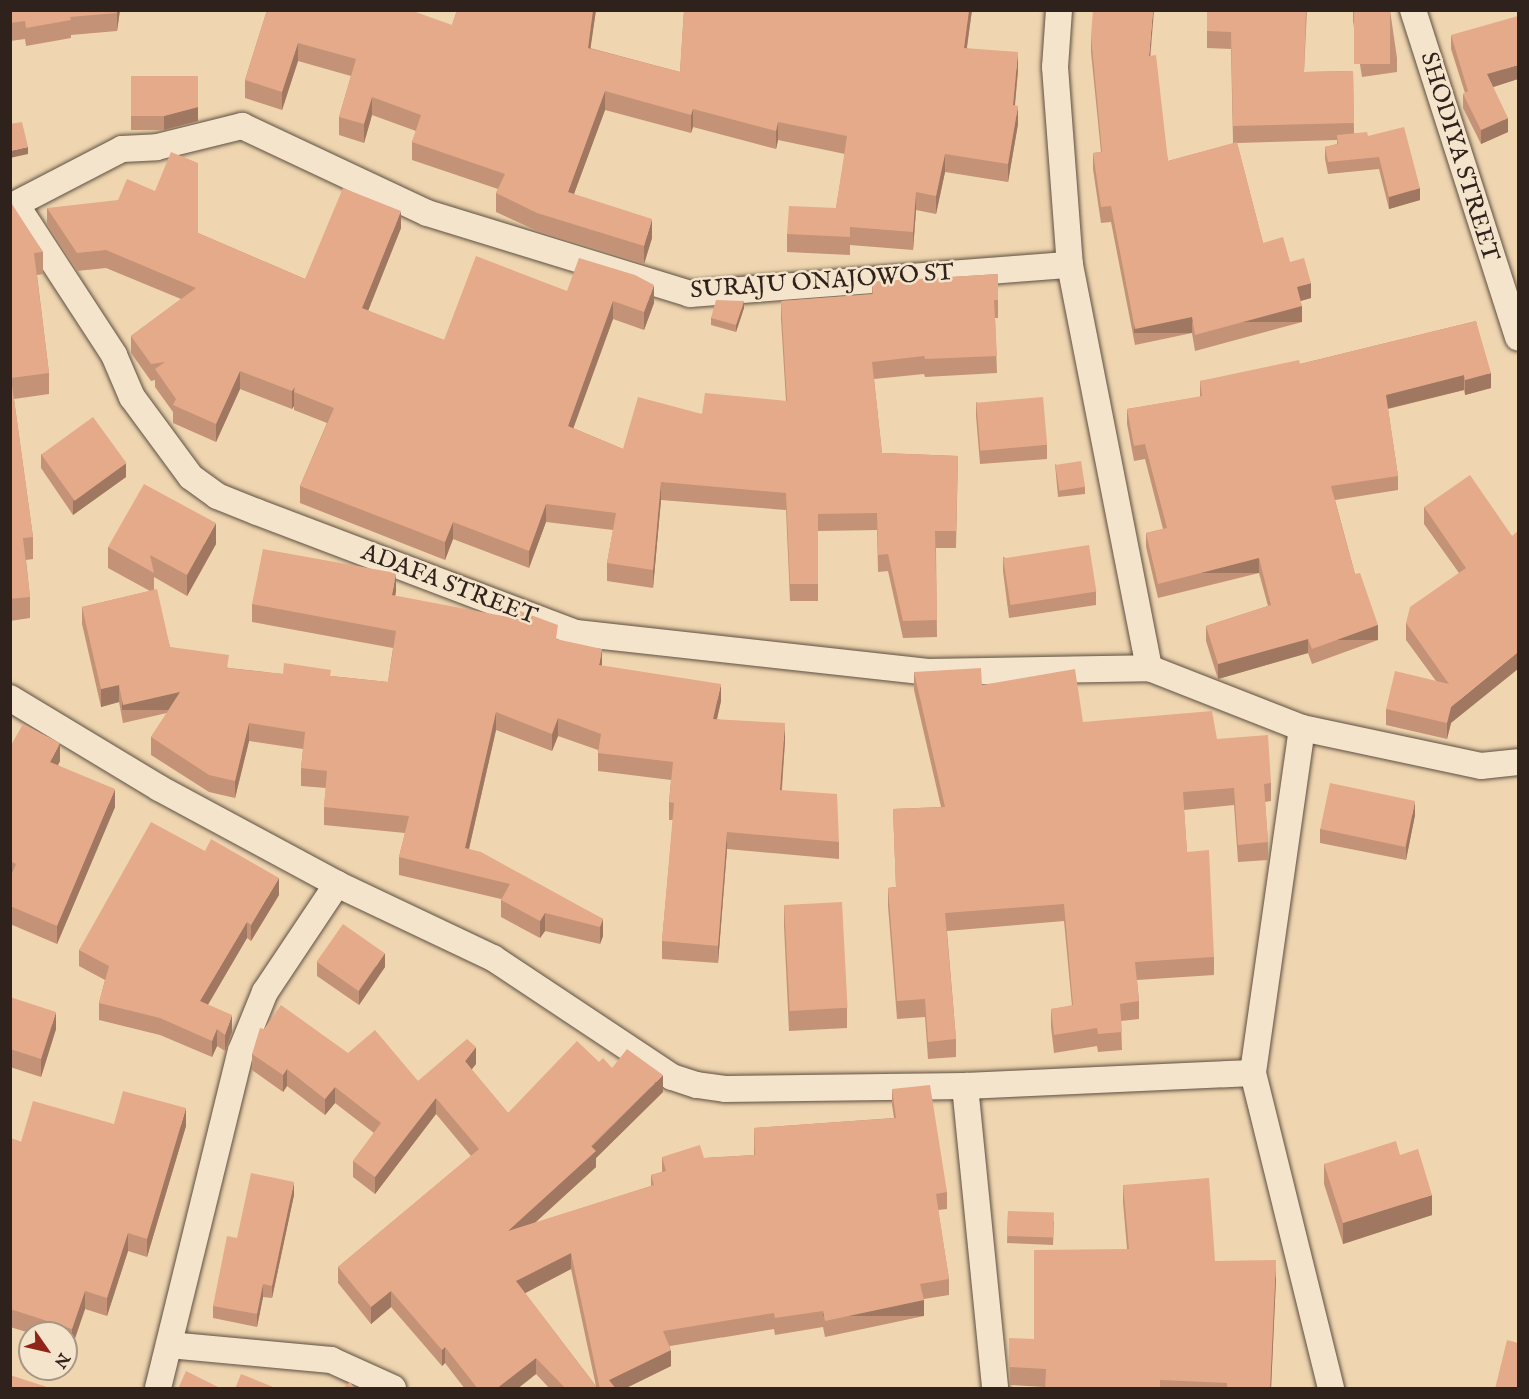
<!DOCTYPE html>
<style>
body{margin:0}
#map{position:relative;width:1529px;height:1399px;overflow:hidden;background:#efd6b0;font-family:"IM FELL English",serif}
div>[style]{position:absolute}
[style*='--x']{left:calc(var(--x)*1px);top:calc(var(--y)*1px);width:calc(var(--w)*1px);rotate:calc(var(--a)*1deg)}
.roads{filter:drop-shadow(0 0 2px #5f4f41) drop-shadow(0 0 2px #5f4f41)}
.minor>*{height:26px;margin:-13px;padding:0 13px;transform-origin:13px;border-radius:13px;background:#f5e4cc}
.wall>*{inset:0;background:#c49277}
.shaded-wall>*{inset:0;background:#a07761;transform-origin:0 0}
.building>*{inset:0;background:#e4aa8a;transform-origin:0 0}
span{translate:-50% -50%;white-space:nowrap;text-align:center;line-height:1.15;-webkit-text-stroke:5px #f5e4cc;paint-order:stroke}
.street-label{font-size:24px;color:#2f221c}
.frame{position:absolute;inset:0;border:12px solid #2f221c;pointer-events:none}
.north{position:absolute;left:18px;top:1321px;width:60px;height:60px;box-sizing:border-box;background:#f5e4cc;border:2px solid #a69686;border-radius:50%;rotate:124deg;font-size:16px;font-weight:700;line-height:24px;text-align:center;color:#2f221c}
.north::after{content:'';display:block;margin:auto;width:21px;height:27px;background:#8f2418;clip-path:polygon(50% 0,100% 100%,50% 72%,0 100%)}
</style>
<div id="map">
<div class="roads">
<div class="minor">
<i style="--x:1059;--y:10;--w:57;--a:94"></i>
<i style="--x:1055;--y:67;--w:199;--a:85.7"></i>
<i style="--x:1070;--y:265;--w:411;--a:78.9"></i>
<i style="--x:1413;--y:10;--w:344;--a:72.2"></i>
<i style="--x:17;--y:206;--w:178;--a:56.9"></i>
<i style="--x:114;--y:355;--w:46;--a:66.8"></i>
<i style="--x:132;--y:397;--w:99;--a:53.6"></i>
<i style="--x:191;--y:477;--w:32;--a:36"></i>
<i style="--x:217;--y:496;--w:43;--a:21.8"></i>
<i style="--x:257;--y:512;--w:341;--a:20.8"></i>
<i style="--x:576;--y:633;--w:354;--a:6.3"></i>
<i style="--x:928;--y:672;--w:221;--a:-1"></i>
<i style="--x:1149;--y:668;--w:164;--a:21.4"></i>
<i style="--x:1302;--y:728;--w:183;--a:12"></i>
<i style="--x:1481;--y:766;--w:37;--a:-6"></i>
<i style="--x:10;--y:207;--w:126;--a:-27.4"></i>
<i style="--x:122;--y:149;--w:35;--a:-3"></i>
<i style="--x:157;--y:147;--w:88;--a:-13.9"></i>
<i style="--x:242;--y:126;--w:204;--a:25.2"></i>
<i style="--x:427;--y:213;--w:275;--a:17.1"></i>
<i style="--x:690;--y:294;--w:381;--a:-4.4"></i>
<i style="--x:10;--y:698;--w:174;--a:31.1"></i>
<i style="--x:159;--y:788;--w:202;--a:28.3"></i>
<i style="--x:337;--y:884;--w:173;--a:25.4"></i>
<i style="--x:493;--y:958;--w:215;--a:33.6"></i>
<i style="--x:672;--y:1077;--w:26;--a:18"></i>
<i style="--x:697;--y:1085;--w:28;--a:8"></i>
<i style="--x:725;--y:1089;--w:240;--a:-0.7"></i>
<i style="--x:965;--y:1086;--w:288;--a:-2.6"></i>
<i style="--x:1302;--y:728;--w:348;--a:98.1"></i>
<i style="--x:1253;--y:1073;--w:325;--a:76.1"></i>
<i style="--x:965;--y:1086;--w:303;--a:84.3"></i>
<i style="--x:169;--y:1345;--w:163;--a:5.3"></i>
<i style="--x:331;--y:1360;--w:68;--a:24.3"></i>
<i style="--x:158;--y:1388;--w:347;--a:-76.2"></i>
<i style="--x:241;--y:1051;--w:64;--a:-67.9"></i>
<i style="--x:265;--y:992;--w:130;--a:-56.3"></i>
</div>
</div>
<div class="wall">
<i style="clip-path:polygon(10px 10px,120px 10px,117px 31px,71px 35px,71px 38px,26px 46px,25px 39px,10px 41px)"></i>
<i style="clip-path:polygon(267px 10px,452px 25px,457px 10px,596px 10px,590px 48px,680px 72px,684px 10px,972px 10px,967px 48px,1018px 70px,1015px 106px,1018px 124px,1008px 182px,945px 172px,936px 214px,916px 210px,913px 250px,850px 245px,850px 255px,787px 252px,787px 234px,836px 208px,845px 154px,778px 140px,776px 149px,693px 127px,691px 133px,605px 110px,574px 194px,652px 238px,644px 264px,537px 231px,496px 212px,496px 193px,498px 189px,412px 160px,412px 142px,416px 131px,372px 115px,364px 143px,339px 135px,339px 117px,351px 76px,298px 61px,282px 110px,245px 98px,245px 80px)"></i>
<i style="clip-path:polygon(1307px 10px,1304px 72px,1353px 71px,1354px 133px,1368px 136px,1420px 200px,1389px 209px,1379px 169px,1328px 174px,1325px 159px,1325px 147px,1337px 144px,1337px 140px,1237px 143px,1263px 243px,1290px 262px,1311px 298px,1300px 301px,1302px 322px,1195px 351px,1192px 333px,1135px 345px,1111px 222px,1101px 223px,1093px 169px,1093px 153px,1101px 152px,1091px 52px,1091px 36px,1150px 56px,1168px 161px,1235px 143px,1233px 143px,1231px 49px,1207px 48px,1207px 31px)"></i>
<i style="clip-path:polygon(1353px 10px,1390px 10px,1397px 58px,1397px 72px,1362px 77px,1353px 21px)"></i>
<i style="clip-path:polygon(1451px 35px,1518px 79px,1493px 87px,1508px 132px,1481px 144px,1463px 108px,1463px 94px,1465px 93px,1451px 49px)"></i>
<i style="clip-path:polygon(131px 76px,198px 76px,198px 121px,164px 130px,131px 130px)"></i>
<i style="clip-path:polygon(10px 204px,43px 252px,43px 274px,37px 275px,49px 373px,49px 394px,14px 399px,33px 537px,33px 559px,26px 560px,30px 597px,30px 618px,10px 621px)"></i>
<i style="clip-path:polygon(47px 208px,198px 233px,305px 279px,401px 228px,368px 311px,444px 340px,567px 291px,654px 303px,644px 330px,613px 319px,573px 428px,623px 449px,702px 414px,786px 401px,781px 319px,781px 301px,872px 295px,872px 282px,998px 274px,998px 318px,995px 318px,997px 373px,925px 377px,924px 374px,874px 379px,882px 453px,958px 456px,956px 548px,936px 548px,937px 637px,903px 638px,888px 571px,878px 572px,877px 530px,818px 531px,818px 601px,790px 601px,786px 510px,661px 500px,653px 588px,607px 581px,607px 563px,613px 530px,546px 522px,529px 568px,453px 539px,445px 560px,300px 503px,300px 486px,327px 423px,294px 410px,294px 406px,292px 409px,240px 389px,216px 442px,173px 423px,173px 412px,155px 387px,155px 380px,151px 381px,131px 353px,131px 336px,181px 299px,106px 268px,77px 271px,47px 225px)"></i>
<i style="clip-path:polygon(744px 308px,736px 332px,711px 325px,711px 318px)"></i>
<i style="clip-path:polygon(1476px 321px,1491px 388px,1465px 395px,1464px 390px,1388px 409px,1398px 476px,1398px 490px,1335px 500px,1355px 574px,1378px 640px,1312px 664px,1308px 653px,1218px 679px,1206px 641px,1206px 626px,1268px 606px,1259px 573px,1158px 598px,1146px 547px,1146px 533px,1163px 529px,1145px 459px,1134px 461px,1127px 424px,1127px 409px,1200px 397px,1200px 381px,1300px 364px)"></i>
<i style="clip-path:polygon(976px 402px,1047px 445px,1047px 459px,980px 464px,976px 416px)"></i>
<i style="clip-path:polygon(41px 454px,126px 477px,73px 515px,41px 468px)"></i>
<i style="clip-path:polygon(1055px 464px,1085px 487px,1085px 494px,1058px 497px)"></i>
<i style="clip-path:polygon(1424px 507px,1512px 536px,1451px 723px,1447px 739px,1386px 725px,1386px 709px,1436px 681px,1406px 640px,1406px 623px,1459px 573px,1424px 524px)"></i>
<i style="clip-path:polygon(216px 544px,187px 596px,154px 577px,154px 590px,170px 647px,229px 668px,283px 674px,331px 676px,388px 682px,393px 648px,252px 622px,252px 604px,396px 591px,395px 596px,558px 639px,602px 666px,721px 701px,717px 719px,785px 741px,782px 790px,839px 842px,839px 859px,727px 849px,718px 963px,662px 959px,662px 941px,673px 820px,669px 820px,669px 802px,671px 780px,598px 771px,598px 750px,558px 736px,552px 751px,496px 730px,469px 849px,603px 919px,603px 936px,600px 944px,545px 931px,540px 938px,501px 917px,501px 899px,399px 875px,399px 857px,405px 833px,324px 825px,324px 807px,326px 788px,301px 786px,301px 768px,303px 749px,249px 741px,235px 798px,209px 792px,151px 755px,151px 737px,167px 713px,123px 723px,119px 702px,101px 707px,82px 624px,82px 607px,150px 591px,108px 568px,108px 547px)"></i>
<i style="clip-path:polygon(1003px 557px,1096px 591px,1096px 605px,1009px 618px,1003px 571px)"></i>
<i style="clip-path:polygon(914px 672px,982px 685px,1083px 722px,1217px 739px,1271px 783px,1271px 801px,1265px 802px,1268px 842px,1268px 860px,1238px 862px,1234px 805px,1184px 810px,1187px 852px,1214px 957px,1214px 975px,1137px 980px,1139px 1001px,1139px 1019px,1121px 1021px,1122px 1050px,1098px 1052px,1097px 1046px,1054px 1053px,1051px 1027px,1051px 1009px,1072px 1006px,1064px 921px,947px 931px,956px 1039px,956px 1057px,928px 1059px,925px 1017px,897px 1019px,888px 906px,888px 888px,896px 887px,893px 809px,941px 807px,914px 690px)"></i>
<i style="clip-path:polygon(10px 747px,60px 761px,58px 765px,115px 807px,57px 944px,10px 924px)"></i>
<i style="clip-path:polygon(1415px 815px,1406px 860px,1320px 843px,1320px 829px)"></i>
<i style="clip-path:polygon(279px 895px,251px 941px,247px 938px,208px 1005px,232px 1032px,225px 1051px,217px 1046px,212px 1057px,160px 1035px,99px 1020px,99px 1003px,105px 980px,79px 966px,79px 950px)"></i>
<i style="clip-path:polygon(784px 905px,847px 1008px,847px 1028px,789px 1031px,784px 926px)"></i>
<i style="clip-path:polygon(317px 962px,385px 967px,359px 1005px,317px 976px)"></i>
<i style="clip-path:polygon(10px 997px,56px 1029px,41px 1077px,10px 1067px)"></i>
<i style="clip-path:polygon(evenodd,348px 1053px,418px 1081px,476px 1064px,471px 1069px,508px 1113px,599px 1062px,663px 1092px,596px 1158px,596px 1167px,535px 1223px,651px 1186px,651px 1175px,662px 1172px,662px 1157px,704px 1158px,754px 1155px,754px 1128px,894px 1118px,892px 1105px,892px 1089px,947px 1192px,947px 1209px,938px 1210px,949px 1279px,949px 1295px,924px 1299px,924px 1316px,825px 1337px,823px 1327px,775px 1335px,774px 1329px,670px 1346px,671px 1366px,624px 1389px,550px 1389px,536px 1374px,517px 1389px,465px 1389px,445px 1363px,442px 1366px,391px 1307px,371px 1324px,338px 1283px,338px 1267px,471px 1156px,436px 1114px,375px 1194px,353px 1177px,353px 1161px,374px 1133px,335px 1103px,325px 1115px,287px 1086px,283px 1092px,252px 1070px,252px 1054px,348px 1053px,571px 1269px,596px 1386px,525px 1293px,571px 1269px)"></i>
<i style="clip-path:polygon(114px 1124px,186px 1126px,147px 1257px,128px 1251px,107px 1316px,85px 1309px,72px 1347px,66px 1345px,66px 1333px,30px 1333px,10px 1327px,10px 1138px,21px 1142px)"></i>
<i style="clip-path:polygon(1400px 1155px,1432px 1215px,1343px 1244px,1324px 1184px,1324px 1164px)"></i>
<i style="clip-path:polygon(1123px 1185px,1215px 1261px,1276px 1278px,1271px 1389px,1045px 1389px,1045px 1387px,1010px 1385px,1009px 1355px,1034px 1339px,1127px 1249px,1123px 1202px)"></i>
<i style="clip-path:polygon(294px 1195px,272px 1298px,263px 1297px,257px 1327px,213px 1318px,213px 1306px,237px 1238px)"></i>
<i style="clip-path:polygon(1008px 1211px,1054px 1221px,1053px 1245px,1007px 1243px)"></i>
</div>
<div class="shaded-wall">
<i style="clip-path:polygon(117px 10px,120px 10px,117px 31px)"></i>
<i style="clip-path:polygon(593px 10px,596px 10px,588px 66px,588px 48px)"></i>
<i style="clip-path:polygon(969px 10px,972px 10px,964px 66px,964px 48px)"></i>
<i style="clip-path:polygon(1153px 10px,1154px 10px,1149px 72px,1149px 56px)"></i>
<i style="clip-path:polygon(298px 43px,298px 61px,282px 110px,282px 92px)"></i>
<i style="clip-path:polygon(1018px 52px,1018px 70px,1013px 123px,1013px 105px)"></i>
<i style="clip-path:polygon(1518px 65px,1518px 79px,1487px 89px,1487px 74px)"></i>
<i style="clip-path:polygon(605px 91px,605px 110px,568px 210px,568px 192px)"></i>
<i style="clip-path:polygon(372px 97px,372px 115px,364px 143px,364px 124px)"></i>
<i style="clip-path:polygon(1018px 106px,1018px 124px,1008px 182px,1008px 164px)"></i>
<i style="clip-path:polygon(198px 107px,198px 121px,164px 130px,164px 116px)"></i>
<i style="clip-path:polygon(693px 109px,693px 127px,691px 133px,691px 115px)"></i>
<i style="clip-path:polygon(1508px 118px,1508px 132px,1481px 144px,1481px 130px)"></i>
<i style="clip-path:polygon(778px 122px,778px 140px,776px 149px,776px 131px)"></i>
<i style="clip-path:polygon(28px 147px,28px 154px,10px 158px,10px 151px)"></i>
<i style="clip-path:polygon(945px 154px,945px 172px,936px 214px,936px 196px)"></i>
<i style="clip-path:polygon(1420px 188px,1420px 200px,1389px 209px,1389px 197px)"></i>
<i style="clip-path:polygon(916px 192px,916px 210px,913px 250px,913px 232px)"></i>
<i style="clip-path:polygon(401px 211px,401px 228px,362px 326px,362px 308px)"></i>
<i style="clip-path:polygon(652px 219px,652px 238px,644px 264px,644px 246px)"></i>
<i style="clip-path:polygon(1311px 283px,1311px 298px,1297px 302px,1297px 287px)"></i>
<i style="clip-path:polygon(654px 285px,654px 303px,644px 330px,644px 312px)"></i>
<i style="clip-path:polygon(613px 301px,613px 319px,568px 443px,568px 426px)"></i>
<i style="clip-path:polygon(744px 301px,744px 308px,736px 332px,736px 325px)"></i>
<i style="left:1302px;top:306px;width:16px;height:111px;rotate:90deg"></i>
<i style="left:1192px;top:317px;width:16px;height:58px;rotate:90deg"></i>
<i style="clip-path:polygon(240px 371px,240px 389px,216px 442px,216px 424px)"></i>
<i style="clip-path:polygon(1491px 373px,1491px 388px,1465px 395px,1465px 380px)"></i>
<i style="clip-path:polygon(1464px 375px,1464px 390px,1386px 409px,1386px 395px)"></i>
<i style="clip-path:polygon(295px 387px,294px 392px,294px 406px,292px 409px,292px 391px)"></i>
<i style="clip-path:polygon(126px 463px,126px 477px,73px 515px,73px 501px)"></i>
<i style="clip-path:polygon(661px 482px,661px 500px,653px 588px,653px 570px)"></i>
<i style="clip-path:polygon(546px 504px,546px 522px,529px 568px,529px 551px)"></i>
<i style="clip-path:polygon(453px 522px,453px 539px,445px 560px,445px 542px)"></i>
<i style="clip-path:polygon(216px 523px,216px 544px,187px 596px,187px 575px)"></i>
<i style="left:1259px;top:558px;width:15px;height:104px;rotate:90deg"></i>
<i style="clip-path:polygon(396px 573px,396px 591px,392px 612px,392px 595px)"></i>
<i style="left:1378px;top:625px;width:15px;height:70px;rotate:90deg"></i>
<i style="clip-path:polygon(1308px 639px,1308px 653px,1218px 679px,1218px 664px)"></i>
<i style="clip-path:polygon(602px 649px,602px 666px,599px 665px)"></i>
<i style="clip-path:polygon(1518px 652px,1518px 669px,1451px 723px,1447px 739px,1447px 723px,1451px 707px)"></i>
<i style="clip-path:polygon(721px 684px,721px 701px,713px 736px,713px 719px)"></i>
<i style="clip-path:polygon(119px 685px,119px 702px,101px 707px,101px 689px)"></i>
<i style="left:180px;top:692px;width:18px;height:58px;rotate:90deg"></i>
<i style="clip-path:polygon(496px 712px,496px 730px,465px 866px,465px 848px)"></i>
<i style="clip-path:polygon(558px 718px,558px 736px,552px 751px,552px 734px)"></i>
<i style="clip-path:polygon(249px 723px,249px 741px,235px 798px,235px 781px)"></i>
<i style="clip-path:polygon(785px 723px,785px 741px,780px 807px,780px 790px)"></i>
<i style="clip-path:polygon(60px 743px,60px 761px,50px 780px,50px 762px)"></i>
<i style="clip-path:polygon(115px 789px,115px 807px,57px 944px,57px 926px)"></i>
<i style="clip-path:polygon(1415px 801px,1415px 815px,1406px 860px,1406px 846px)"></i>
<i style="clip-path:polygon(727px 832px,727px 849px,718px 963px,718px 946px)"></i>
<i style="clip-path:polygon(279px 878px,279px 895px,251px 941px,251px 925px)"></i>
<i style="clip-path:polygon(545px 913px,545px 931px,540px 938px,540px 921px)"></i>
<i style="clip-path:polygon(603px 919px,603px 936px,600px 944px,600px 927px)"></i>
<i style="clip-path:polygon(247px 922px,247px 938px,200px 1018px,200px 1001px)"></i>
<i style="clip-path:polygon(385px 953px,385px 967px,359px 1005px,359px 991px)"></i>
<i style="clip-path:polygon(56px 1012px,56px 1029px,41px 1077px,41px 1059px)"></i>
<i style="clip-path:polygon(232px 1015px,232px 1032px,225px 1051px,225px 1035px)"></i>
<i style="clip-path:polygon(217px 1029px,217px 1046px,212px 1057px,212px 1041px)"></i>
<i style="clip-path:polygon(476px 1047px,476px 1064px,465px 1078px,465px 1061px)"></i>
<i style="clip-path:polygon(287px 1069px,287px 1086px,283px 1092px,283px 1075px)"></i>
<i style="clip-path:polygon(663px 1075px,663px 1092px,596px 1158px,596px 1167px,508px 1247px,508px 1231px)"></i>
<i style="clip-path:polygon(335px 1087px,335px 1103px,325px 1115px,325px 1099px)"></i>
<i style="clip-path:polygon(436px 1098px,436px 1114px,375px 1194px,375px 1177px)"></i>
<i style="clip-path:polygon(186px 1108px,186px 1126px,147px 1257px,147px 1239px)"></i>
<i style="clip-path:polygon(294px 1182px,294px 1195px,272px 1298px,272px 1286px)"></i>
<i style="clip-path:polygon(1432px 1195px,1432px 1215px,1343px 1244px,1343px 1223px)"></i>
<i style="clip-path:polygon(128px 1233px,128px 1251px,107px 1316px,107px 1298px)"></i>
<i style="clip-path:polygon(571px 1253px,571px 1269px,516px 1298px,516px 1281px)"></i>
<i style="clip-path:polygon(1276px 1260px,1276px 1278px,1271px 1389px,1270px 1389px)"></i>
<i style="clip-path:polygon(263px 1284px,263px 1297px,257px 1327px,257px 1314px)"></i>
<i style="clip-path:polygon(85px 1291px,85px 1309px,72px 1347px,72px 1329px)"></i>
<i style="clip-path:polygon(391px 1291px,391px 1307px,371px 1324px,371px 1307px)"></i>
<i style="left:924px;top:1300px;width:16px;height:101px;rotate:90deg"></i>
<i style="clip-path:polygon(445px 1347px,445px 1363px,442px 1366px,442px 1350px)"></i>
<i style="clip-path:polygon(671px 1350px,671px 1366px,624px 1389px,609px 1389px,609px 1380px)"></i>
<i style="clip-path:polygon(536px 1358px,536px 1374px,517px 1389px,496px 1389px)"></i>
</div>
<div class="building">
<i style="clip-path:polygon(10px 10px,117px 10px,117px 13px,70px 17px,71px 20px,26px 28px,25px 21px,10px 23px)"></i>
<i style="clip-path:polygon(267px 10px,410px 10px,452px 25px,457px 10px,593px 10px,588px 48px,680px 72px,684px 10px,969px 10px,964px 48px,1018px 52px,1013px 105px,1018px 106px,1008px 164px,945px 154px,936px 196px,916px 192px,913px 232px,850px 227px,850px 237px,787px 234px,789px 206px,836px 208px,847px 136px,778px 122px,776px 131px,693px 109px,691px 115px,605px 91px,568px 192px,652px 219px,644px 246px,537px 213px,496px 193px,505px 174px,412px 142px,421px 115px,372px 97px,364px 124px,339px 117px,356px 59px,298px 43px,282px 92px,245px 80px)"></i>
<i style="clip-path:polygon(1093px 10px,1153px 10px,1149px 56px,1156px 55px,1168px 161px,1237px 142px,1263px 243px,1283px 237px,1290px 262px,1304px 258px,1311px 283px,1297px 287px,1302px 306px,1195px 335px,1192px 317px,1135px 329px,1111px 206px,1101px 207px,1093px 153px,1102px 152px,1091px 36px)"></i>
<i style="clip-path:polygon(1207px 10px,1306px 10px,1304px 72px,1353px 71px,1354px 123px,1233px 126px,1231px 32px,1207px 31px)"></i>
<i style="left:1354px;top:10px;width:36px;height:54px"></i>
<i style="clip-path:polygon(1518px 16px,1518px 65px,1487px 74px,1508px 118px,1481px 130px,1463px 94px,1468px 91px,1451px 35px)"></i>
<i style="clip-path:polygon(131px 76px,198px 76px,198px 107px,164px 116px,131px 116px)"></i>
<i style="clip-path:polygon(22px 122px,28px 147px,10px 151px,10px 124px)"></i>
<i style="clip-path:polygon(1404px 127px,1420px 188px,1389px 197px,1379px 157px,1328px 162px,1325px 147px,1338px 144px,1337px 135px,1367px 132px,1368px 136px)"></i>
<i style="clip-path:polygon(171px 152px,198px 163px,198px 233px,305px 279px,343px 188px,401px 211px,362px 308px,444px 340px,476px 256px,567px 291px,579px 258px,635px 275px,654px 285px,644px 312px,613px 301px,568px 426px,623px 449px,638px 397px,702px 414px,705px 393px,787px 401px,781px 301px,873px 294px,872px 282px,998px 274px,998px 300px,994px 300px,997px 356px,925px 359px,924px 356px,872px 362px,882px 453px,958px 456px,956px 531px,935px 531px,937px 620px,903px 621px,888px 554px,878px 555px,877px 513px,818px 514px,818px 584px,790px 584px,786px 493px,661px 482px,653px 570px,607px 563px,616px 513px,546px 504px,529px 551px,453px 522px,445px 542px,300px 486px,334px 408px,294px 392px,295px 387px,292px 391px,240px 371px,216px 424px,173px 405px,176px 399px,155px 369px,165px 362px,151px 364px,131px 336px,196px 288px,106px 250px,77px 253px,47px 208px,118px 200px,127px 179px,155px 191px)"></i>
<i style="clip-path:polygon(10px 204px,12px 204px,43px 252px,34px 253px,49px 373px,11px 378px,33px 537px,23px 538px,30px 597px,10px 599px)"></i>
<i style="clip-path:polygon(716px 300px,744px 301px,736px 325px,711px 318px)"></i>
<i style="clip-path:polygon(1476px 321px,1491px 373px,1465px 380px,1464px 375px,1386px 395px,1398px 476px,1331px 486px,1355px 574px,1360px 573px,1378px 625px,1312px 649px,1308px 639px,1218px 664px,1206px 626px,1271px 605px,1259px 558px,1158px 584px,1146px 533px,1167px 528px,1145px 444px,1134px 446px,1127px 409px,1202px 396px,1200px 381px,1299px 360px,1300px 364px)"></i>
<i style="left:1043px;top:397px;width:48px;height:67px;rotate:85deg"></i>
<i style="left:93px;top:417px;width:57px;height:64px;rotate:54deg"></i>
<i style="left:1081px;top:461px;width:26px;height:26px;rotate:81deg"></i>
<i style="clip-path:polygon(1470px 475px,1512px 536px,1518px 531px,1518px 652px,1451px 707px,1447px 723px,1386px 709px,1395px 671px,1449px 684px,1406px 623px,1410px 607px,1466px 568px,1424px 507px)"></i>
<i style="clip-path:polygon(144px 484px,216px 523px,187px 575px,150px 555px,154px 573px,108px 547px)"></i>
<i style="left:1089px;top:545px;width:47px;height:87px;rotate:81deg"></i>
<i style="clip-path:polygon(263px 549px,396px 573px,392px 595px,519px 619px,520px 611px,558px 625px,556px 639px,602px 649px,599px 665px,721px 684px,713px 719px,785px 723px,780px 790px,837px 794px,839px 842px,727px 832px,718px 946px,662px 941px,674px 803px,669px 802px,673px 762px,598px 753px,601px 734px,558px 718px,552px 734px,496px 712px,465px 848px,481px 852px,603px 919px,600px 927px,545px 913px,540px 921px,501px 900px,510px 884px,399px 857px,409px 816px,324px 807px,327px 771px,301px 768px,305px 732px,249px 723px,235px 781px,209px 775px,151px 737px,180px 692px,123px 705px,119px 685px,101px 689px,82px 607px,157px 589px,170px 647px,229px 655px,227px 668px,283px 674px,284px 663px,331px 670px,330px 676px,388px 682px,396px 631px,252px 604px)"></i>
<i style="clip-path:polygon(981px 668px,982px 685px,1075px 669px,1083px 722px,1212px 711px,1217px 739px,1268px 735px,1271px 783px,1264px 784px,1268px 842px,1238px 845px,1234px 788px,1183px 792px,1187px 852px,1209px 850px,1214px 957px,1135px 962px,1139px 1001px,1120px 1004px,1122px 1032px,1098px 1034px,1097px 1028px,1054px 1035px,1051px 1009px,1073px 1005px,1064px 904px,945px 913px,956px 1039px,928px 1042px,925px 999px,897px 1001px,888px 888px,896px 887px,893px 809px,945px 807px,914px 672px)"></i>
<i style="clip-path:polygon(23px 724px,60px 743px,50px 762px,115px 789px,57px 926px,10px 906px,10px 878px,16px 864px,10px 861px,10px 747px)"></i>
<i style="left:1330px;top:783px;width:87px;height:47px;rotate:12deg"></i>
<i style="clip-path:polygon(151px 822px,205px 851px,211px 839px,279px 878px,251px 925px,247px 922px,200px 1001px,232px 1015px,225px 1035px,217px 1029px,212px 1041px,160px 1018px,99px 1003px,109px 966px,79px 950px)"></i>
<i style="left:842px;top:902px;width:106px;height:58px;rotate:87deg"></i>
<i style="left:343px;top:924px;width:51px;height:46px;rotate:35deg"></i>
<i style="clip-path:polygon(10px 997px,56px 1012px,41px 1059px,10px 1049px)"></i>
<i style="clip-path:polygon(281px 1005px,348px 1053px,375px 1030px,418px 1081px,467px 1039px,476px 1047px,465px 1061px,508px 1113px,577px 1041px,599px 1062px,603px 1058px,612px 1068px,627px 1049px,663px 1075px,591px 1146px,596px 1151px,508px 1231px,654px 1185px,651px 1175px,666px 1171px,662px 1157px,700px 1145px,704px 1158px,755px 1155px,754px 1128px,896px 1118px,892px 1089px,930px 1085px,947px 1192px,936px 1194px,949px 1279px,920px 1284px,924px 1300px,825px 1321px,823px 1311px,775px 1318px,774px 1313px,663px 1331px,671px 1350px,609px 1380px,616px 1389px,600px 1389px,571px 1253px,516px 1281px,598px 1389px,566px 1389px,536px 1358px,496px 1389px,478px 1389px,445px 1347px,442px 1350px,391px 1291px,371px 1307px,338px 1267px,479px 1149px,436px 1098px,375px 1177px,353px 1161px,381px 1123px,335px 1087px,325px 1099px,287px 1069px,283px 1075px,252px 1054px,260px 1028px,264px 1029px)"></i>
<i style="clip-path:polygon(123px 1091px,186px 1108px,147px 1239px,128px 1233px,107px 1298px,85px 1291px,72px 1329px,10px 1309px,10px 1138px,21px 1142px,33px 1101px,114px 1124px)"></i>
<i style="clip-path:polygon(1396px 1141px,1400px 1155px,1418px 1149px,1432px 1195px,1343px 1223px,1324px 1164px)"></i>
<i style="clip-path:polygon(251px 1173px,294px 1182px,272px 1286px,263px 1284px,257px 1314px,213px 1306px,227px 1236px,237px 1238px)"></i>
<i style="clip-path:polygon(1209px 1178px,1215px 1261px,1276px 1260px,1270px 1389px,1227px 1389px,1227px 1383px,1160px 1380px,1160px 1389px,1045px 1389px,1046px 1369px,1010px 1367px,1009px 1355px,1009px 1338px,1034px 1339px,1034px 1250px,1129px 1249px,1123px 1185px)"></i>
<i style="left:1008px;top:1211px;width:46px;height:25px;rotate:2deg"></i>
<i style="clip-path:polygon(1507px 1340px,1518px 1343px,1518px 1389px,1495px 1389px)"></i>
<i style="clip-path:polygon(186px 1371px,222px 1389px,178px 1389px)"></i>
<i style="clip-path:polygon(241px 1374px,278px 1389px,235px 1389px)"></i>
<i style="clip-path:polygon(10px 1375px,53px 1389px,10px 1389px)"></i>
<i style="clip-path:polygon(350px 1382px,355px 1389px,342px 1389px)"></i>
</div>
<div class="street-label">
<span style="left:1459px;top:157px;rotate:73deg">SHODIYA STREET</span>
<span style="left:822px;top:282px;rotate:-4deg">SURAJU ONAJOWO ST</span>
<span style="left:449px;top:585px;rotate:21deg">ADAFA STREET</span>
</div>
<div class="frame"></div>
<div class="north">N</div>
</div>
